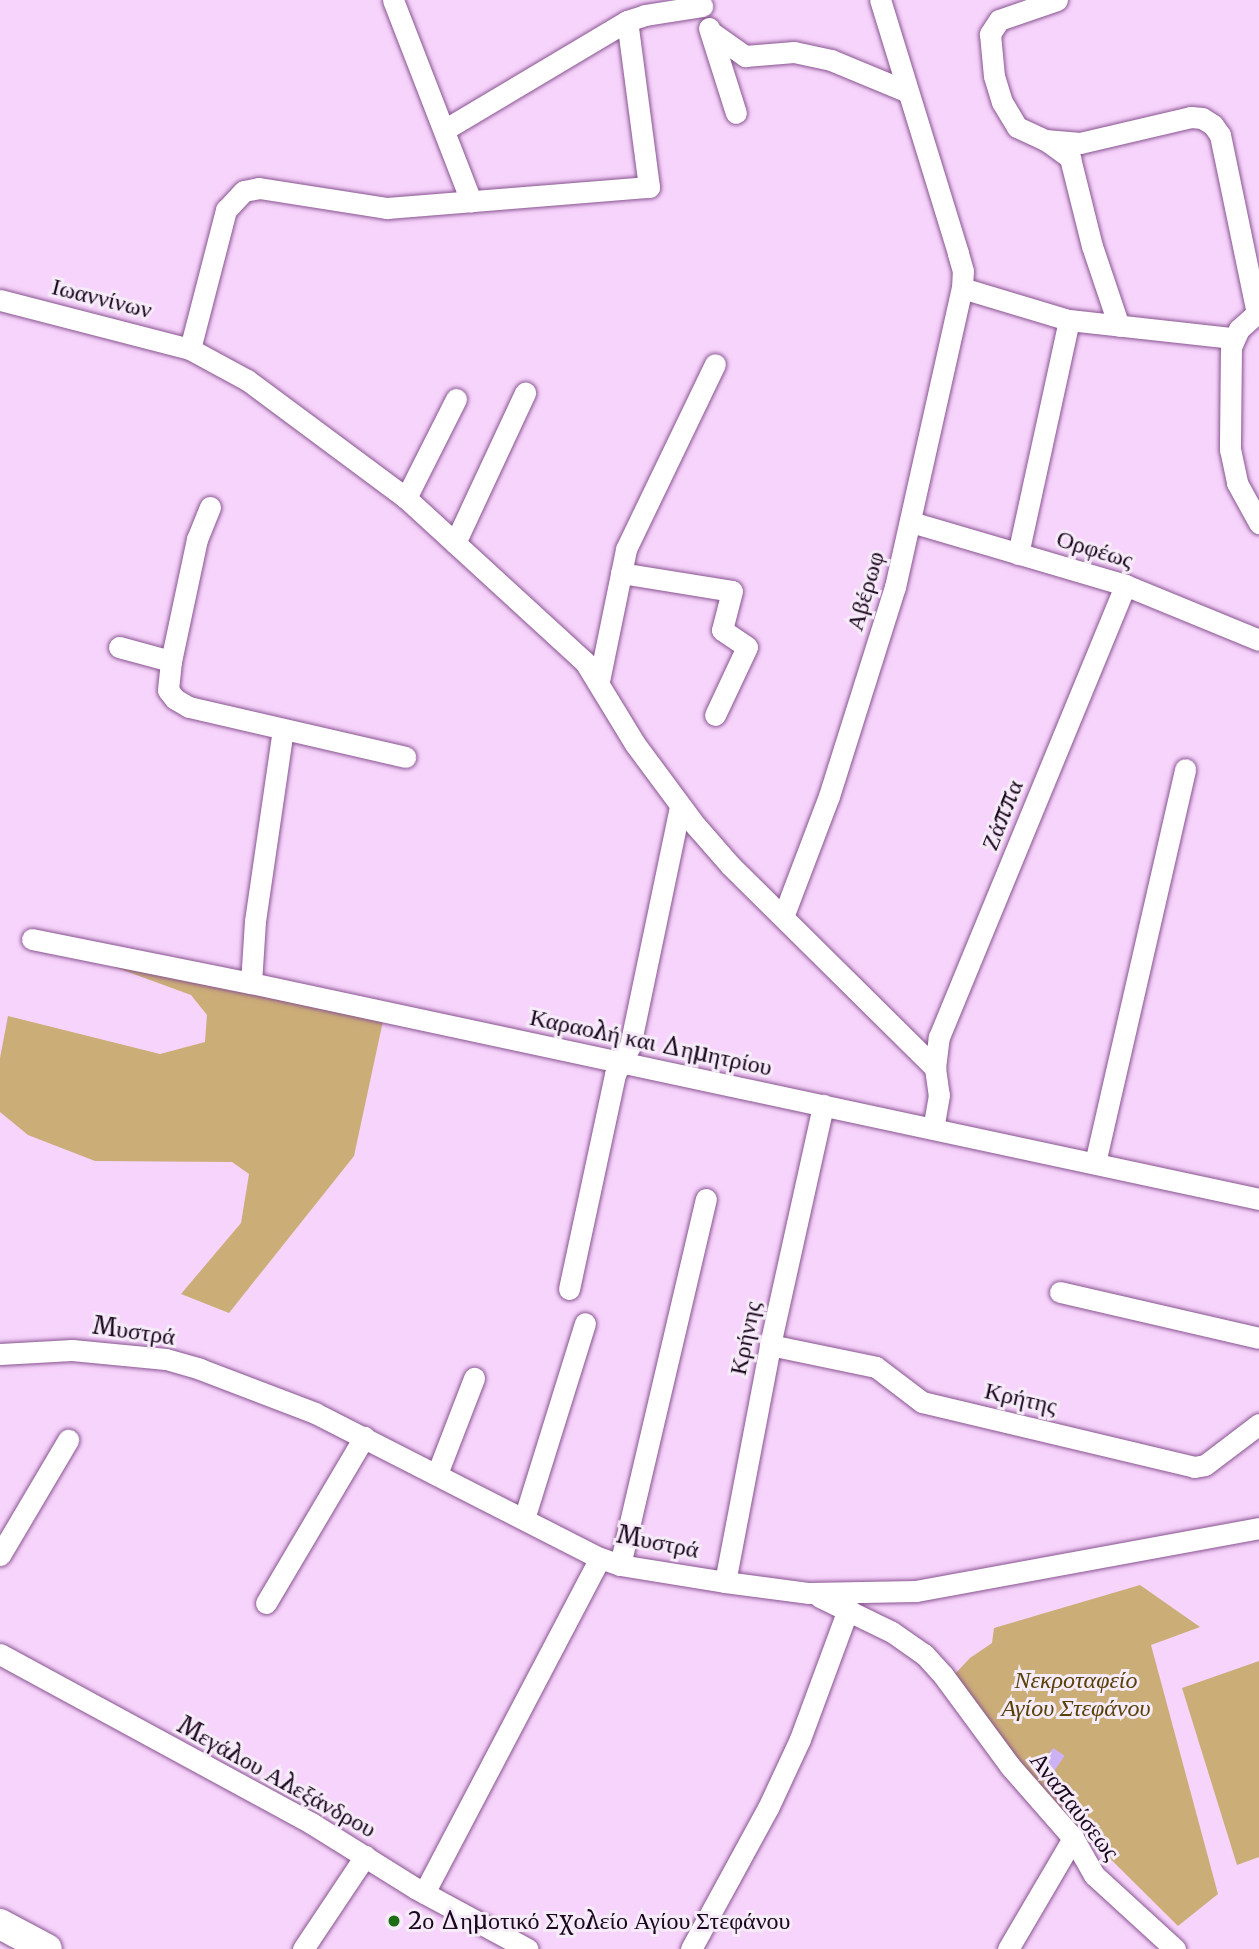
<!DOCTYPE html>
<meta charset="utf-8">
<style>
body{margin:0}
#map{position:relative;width:1259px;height:1949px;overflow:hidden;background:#f7d4fc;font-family:Merriweather,serif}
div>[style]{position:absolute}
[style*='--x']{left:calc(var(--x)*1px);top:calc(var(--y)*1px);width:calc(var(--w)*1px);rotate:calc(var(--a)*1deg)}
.green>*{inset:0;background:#cbad78}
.building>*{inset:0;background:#ccb2f5;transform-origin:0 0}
.roads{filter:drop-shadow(0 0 2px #885490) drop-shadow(0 0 2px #885490)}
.minor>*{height:21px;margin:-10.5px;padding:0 10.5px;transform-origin:10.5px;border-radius:10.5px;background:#fff}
.secondary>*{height:30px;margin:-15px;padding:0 15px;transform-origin:15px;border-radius:15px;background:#fff}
.dots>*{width:19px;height:19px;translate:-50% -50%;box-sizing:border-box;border:4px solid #f6ebf8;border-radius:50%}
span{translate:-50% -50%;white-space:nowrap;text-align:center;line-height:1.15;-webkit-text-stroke:6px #f6ebf8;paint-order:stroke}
.street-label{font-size:24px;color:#1a061d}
.park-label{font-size:24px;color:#594007;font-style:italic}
.poi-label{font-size:24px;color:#1a061d}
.left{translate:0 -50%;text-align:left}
</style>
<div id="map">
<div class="green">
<i style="clip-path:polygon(109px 965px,383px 1021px,354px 1156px,229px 1313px,181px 1294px,241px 1223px,249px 1174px,232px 1162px,95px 1161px,28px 1135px,0 1112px,0 1058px,8px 1016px,160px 1054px,205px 1042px,207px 1015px,191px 995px)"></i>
<i style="clip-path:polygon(1140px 1585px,1200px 1627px,1151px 1645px,1218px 1894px,1178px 1926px,1047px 1796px,953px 1676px,970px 1658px,992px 1643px,994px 1628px)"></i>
<i style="clip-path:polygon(1259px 1661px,1259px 1857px,1237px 1865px,1182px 1688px)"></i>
</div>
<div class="building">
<i style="left:1053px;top:1748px;width:14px;height:29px;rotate:34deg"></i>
</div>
<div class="roads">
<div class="minor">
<i style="--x:393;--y:0;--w:216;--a:68.8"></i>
<i style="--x:1057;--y:0;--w:61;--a:161"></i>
<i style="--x:999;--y:20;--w:17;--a:123"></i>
<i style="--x:990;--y:34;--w:42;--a:84.6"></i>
<i style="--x:994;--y:76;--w:27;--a:73"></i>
<i style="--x:1002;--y:102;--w:29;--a:59"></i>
<i style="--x:1017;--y:127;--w:31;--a:25"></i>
<i style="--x:1045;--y:140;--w:35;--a:5"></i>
<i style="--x:1080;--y:143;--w:114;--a:-13.2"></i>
<i style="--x:1191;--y:117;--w:11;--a:5"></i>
<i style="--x:1202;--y:118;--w:13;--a:32"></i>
<i style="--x:1213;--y:125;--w:12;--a:55"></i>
<i style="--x:1220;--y:135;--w:182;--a:78.3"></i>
<i style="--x:1257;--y:313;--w:24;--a:138"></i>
<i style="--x:1239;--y:329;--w:20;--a:114"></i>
<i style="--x:1231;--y:347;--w:102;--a:90.6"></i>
<i style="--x:1230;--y:449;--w:35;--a:78"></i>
<i style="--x:1237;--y:483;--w:46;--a:61.2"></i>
<i style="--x:709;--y:28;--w:89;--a:72.4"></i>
<i style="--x:711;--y:32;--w:42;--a:35.2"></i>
<i style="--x:745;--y:56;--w:49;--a:-4.7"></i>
<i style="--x:794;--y:52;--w:38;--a:12"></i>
<i style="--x:831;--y:60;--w:81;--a:22.5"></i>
<i style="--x:444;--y:130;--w:213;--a:-30.8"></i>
<i style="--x:627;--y:21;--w:19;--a:-18"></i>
<i style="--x:645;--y:15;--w:58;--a:-9"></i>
<i style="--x:1047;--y:141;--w:29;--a:36"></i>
<i style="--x:1070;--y:158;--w:91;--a:76"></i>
<i style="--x:1092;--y:246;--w:84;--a:71.4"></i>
<i style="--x:962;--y:288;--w:112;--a:16.7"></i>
<i style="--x:1069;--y:320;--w:165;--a:6.3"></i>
<i style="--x:0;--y:300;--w:196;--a:14.5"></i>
<i style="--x:456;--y:399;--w:111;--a:116.8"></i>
<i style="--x:406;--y:498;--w:243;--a:42.5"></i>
<i style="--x:585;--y:662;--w:96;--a:58.6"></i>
<i style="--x:635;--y:744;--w:102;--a:53.4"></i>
<i style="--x:696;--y:826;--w:52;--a:48.9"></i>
<i style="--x:730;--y:865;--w:289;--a:44.7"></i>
<i style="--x:935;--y:1068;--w:27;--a:82"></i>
<i style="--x:939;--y:1095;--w:34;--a:100"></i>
<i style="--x:406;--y:498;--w:198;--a:-143.4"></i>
<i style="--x:247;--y:380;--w:65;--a:-151.5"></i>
<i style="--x:190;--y:349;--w:144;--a:-75.5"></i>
<i style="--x:226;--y:210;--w:26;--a:-47"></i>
<i style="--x:244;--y:191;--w:15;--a:-11"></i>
<i style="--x:259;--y:188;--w:130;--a:8.9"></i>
<i style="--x:387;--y:208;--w:263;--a:-4.6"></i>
<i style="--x:649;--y:187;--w:167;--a:-97.5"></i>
<i style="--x:210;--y:507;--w:35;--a:112"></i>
<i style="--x:197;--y:539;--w:125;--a:102"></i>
<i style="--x:171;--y:661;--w:29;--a:96"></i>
<i style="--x:168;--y:690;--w:11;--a:52"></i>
<i style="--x:175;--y:699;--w:16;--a:30"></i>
<i style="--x:189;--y:707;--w:222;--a:13"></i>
<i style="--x:911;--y:522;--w:223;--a:16.4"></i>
<i style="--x:1125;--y:585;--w:145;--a:22.3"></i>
<i style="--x:455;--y:543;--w:166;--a:-65"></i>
<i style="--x:1018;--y:554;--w:239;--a:-77.7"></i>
<i style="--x:621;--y:573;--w:112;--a:9.2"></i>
<i style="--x:732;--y:591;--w:40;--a:104.4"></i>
<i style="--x:722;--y:630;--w:30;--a:34"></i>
<i style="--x:747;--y:647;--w:75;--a:115.2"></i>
<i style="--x:119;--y:647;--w:54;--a:15.1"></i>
<i style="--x:599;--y:681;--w:135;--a:-78.4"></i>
<i style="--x:626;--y:549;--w:205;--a:-64.3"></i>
<i style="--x:783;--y:917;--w:129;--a:-69.2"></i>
<i style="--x:829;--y:796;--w:219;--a:-72.5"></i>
<i style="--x:895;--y:587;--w:306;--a:-77.4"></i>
<i style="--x:962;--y:288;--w:17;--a:-87"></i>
<i style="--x:963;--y:271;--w:19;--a:-106"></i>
<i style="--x:958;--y:253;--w:265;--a:-107.1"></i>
<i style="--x:32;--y:939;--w:223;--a:11.4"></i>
<i style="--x:251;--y:983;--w:1031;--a:12.09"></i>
<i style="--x:251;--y:983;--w:62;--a:-86.3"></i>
<i style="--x:255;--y:921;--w:194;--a:-81.7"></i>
<i style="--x:935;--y:1068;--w:31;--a:-83"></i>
<i style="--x:939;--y:1037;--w:489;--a:-67.6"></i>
<i style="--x:1095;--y:1163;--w:404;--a:-77.1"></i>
<i style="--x:569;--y:1289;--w:220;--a:-77.9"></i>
<i style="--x:615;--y:1074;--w:32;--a:-62"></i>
<i style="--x:630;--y:1046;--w:245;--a:-78.2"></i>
<i style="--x:1060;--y:1292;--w:204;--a:13"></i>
<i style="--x:770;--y:1345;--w:108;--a:11.7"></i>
<i style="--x:876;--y:1367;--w:58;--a:37.3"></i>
<i style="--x:922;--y:1402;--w:280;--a:13.4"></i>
<i style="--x:1194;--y:1467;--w:11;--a:-10"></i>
<i style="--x:1205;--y:1465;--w:68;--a:-37.2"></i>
<i style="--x:0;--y:1354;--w:72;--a:-3.2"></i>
<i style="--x:72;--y:1350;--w:94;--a:5.5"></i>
<i style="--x:166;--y:1359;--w:35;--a:16"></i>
<i style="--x:200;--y:1369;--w:123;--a:20.9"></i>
<i style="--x:315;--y:1413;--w:320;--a:27"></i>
<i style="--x:600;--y:1558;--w:21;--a:19"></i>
<i style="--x:620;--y:1565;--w:106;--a:9.2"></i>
<i style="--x:725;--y:1582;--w:85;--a:7.5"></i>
<i style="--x:809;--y:1593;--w:107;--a:-1.1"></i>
<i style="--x:916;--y:1591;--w:349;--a:-10.4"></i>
<i style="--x:437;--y:1474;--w:103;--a:-68.9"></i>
<i style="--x:524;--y:1519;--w:205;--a:-72.7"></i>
<i style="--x:0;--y:1555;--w:134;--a:-59.4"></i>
<i style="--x:620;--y:1565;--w:376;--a:-76.8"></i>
<i style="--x:725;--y:1582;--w:241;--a:-79.2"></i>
<i style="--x:770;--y:1345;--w:246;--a:-77.5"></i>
<i style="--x:820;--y:1597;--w:80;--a:25.9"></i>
<i style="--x:892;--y:1632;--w:39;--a:35"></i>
<i style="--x:924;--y:1654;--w:28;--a:48"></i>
<i style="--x:943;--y:1675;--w:113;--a:53.6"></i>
<i style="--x:1010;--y:1766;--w:96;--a:48.8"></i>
<i style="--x:1073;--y:1838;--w:43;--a:60.4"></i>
<i style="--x:1094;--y:1875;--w:110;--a:42.4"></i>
<i style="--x:266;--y:1603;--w:193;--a:-59.4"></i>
<i style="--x:0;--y:1654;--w:354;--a:28.5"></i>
<i style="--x:311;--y:1823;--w:123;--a:32"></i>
<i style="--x:415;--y:1888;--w:128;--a:28.4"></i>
<i style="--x:424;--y:1893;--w:378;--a:-62.3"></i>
<i style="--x:303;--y:1949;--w:112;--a:-56.3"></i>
<i style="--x:691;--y:1949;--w:161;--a:-61.4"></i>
<i style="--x:768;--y:1808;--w:76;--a:-65.1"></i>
<i style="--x:800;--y:1739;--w:139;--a:-69.7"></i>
<i style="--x:1008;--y:1949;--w:129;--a:-59.6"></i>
</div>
<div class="secondary">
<i style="--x:0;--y:1924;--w:53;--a:28"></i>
</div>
</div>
<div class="dots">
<i style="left:394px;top:1921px;background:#1c6e14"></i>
</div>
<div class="street-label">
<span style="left:102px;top:298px;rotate:14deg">Ιωαννίνων</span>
<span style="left:1095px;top:549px;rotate:17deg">Ορφέως</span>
<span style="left:865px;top:591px;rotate:-74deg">Αβέρωφ</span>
<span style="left:1002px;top:815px;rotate:-68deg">Ζάππα</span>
<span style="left:651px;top:1042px;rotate:12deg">Καραολή και Δημητρίου</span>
<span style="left:134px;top:1331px;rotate:8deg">Μυστρά</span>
<span style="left:745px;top:1338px;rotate:-78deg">Κρήνης</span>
<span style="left:1021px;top:1398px;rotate:13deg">Κρήτης</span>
<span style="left:658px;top:1542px;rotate:11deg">Μυστρά</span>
<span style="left:277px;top:1777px;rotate:29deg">Μεγάλου Αλεξάνδρου</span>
<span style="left:1075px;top:1806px;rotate:52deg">Αναπαύσεως</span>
</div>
<div class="park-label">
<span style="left:1076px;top:1694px">Νεκροταφείο<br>Αγίου Στεφάνου</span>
</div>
<div class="poi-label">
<span class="left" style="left:408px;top:1921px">2ο Δημοτικό Σχολείο Αγίου Στεφάνου</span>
</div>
</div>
